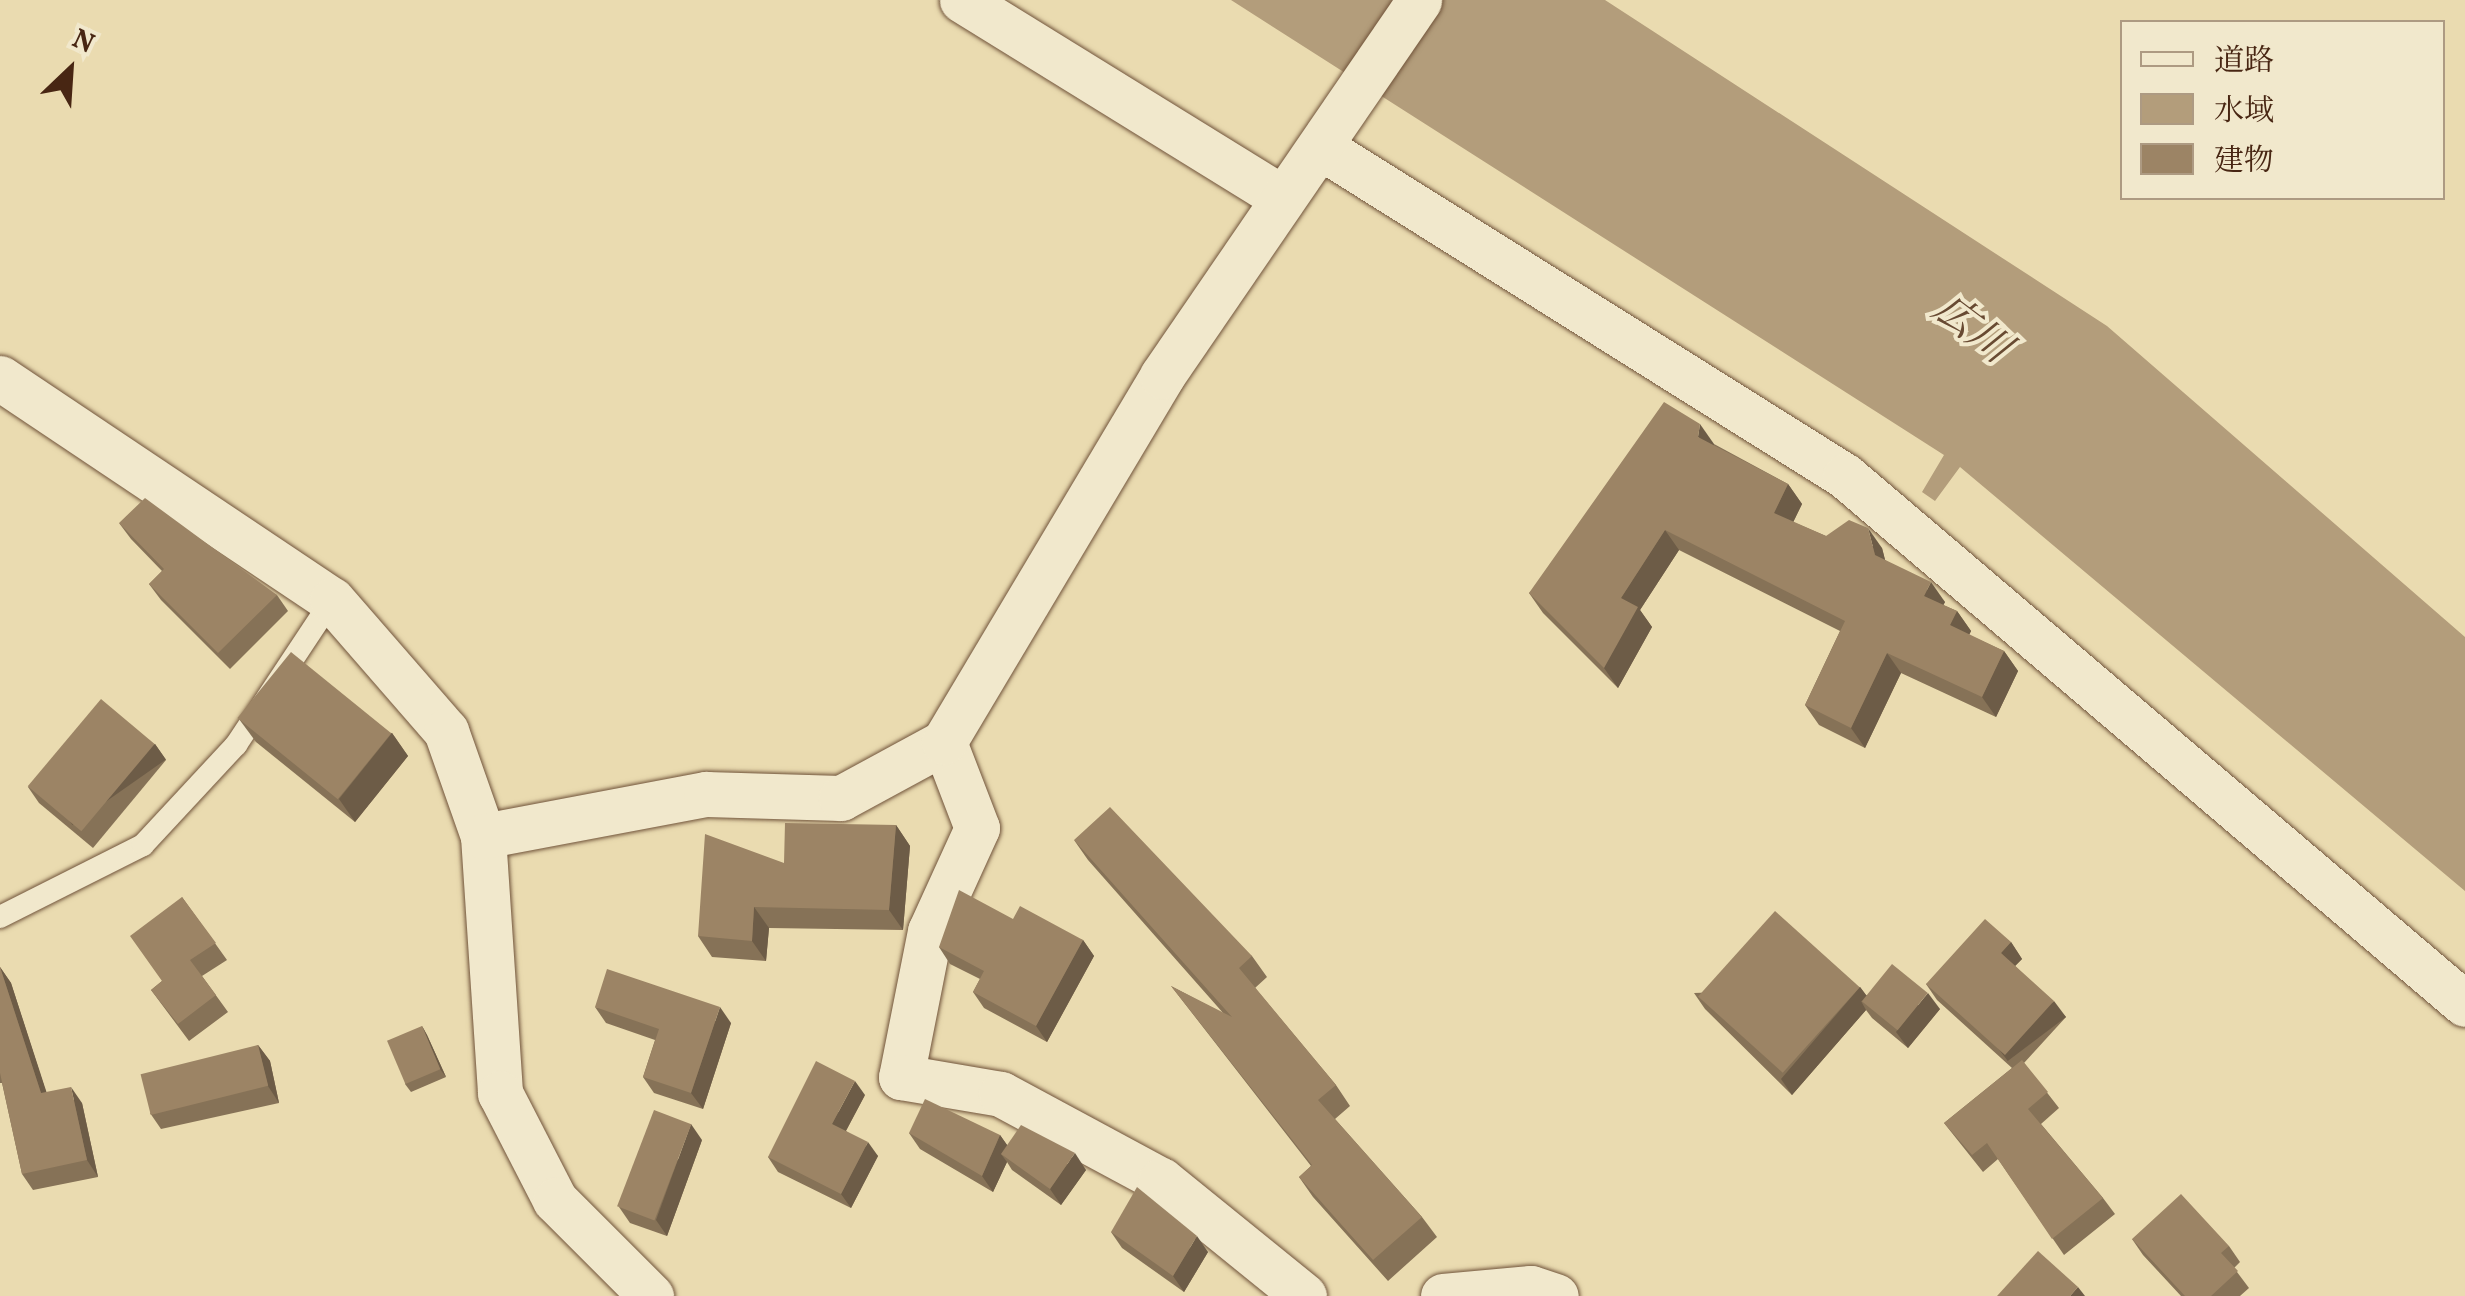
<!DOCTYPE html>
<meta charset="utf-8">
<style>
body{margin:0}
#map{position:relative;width:2465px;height:1296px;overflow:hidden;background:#eadbb0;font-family:Vollkorn,"Noto Serif JP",serif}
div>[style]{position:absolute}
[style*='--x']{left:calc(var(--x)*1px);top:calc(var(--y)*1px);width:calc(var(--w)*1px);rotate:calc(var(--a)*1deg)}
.water>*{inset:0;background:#b39d7b}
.roads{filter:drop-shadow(0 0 2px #70533a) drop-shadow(0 0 2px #70533a)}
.service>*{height:22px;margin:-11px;padding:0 11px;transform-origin:11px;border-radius:11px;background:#f1e8cc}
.minor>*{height:45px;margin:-22.5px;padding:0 22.5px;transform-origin:22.5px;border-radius:22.5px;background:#f1e8cc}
.wall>*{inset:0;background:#867257}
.shaded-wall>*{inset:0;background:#6d5c47;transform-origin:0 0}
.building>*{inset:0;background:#9c8465;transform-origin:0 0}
span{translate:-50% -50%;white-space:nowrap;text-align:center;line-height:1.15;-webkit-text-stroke:8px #f1e8cc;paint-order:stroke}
.water-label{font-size:42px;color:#684a32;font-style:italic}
.legend{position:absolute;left:2120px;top:20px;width:325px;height:180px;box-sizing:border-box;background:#f1e8cc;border:2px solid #ad9a82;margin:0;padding:12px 18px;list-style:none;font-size:30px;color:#482613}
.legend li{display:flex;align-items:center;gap:20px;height:50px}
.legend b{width:50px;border:2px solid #ad9a82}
.north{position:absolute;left:20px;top:20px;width:100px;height:100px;-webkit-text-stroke:8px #f1e8cc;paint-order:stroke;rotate:25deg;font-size:28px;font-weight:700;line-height:40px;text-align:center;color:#482613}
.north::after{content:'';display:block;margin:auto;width:35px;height:45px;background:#482613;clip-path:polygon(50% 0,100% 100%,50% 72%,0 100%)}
</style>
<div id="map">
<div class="water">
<i style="clip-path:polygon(1231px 0,1605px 0,2107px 326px,2465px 637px,2465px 891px,1960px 467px,1935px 501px,1922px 492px,1944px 455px)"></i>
</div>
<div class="roads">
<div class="service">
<i style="--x:0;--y:917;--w:160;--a:-26.7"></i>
<i style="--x:143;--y:845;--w:137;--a:-47.1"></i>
<i style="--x:236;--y:745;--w:174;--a:-56.5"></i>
</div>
<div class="minor">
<i style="--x:962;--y:0;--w:377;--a:31.7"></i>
<i style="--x:1322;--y:148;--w:617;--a:32.09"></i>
<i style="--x:1845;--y:476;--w:814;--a:40.42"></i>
<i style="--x:0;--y:378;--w:399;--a:33.8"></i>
<i style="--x:332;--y:600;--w:174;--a:49"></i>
<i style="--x:446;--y:731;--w:111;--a:70.6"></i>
<i style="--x:483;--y:836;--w:258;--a:86.2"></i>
<i style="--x:500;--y:1093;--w:120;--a:62.8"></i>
<i style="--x:555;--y:1200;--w:136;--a:45"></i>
<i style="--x:944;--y:742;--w:92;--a:69"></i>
<i style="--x:977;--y:828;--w:113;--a:114.5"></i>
<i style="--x:930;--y:931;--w:149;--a:101.2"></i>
<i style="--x:901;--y:1077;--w:101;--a:9.6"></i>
<i style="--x:1001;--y:1094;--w:182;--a:28.3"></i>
<i style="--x:1161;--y:1180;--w:184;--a:39"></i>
<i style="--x:483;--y:836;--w:227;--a:-10.7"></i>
<i style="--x:706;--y:794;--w:135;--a:1.7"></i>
<i style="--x:841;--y:798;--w:117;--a:-28.5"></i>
<i style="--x:944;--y:742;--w:426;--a:-59.2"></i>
<i style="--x:1162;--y:376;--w:455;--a:-55.6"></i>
<i style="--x:1443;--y:1296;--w:88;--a:-5.2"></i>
<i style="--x:1531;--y:1288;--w:26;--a:18"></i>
</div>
</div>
<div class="wall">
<i style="clip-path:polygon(1714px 444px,1788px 484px,1802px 504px,1793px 522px,1826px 536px,1882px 548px,1885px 560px,1945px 602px,1943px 605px,1957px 611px,1971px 631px,1969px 635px,2004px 651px,2018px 671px,1996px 717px,1901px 673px,1865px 748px,1819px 725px,1805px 705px,1840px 631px,1679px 550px,1640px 610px,1652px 627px,1618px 688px,1543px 613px,1529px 593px)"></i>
<i style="clip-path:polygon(119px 523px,277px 595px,288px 611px,230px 669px,161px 600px,149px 584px,162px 571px,131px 539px)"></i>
<i style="clip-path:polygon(239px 719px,392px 733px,408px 756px,355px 822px,256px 742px)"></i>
<i style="clip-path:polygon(155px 744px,166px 760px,93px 848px,39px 803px,28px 787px)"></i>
<i style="clip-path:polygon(896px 825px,910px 846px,903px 930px,769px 928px,766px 961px,712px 957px,698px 936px,784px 863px)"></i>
<i style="clip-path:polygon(1074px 840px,1252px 956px,1267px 977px,1255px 988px,1336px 1085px,1350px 1106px,1335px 1119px,1422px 1217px,1437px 1237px,1388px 1281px,1313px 1197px,1299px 1177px,1311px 1166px,1171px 986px,1224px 1014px,1088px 860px)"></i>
<i style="clip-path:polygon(182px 897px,227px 960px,202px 976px,228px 1012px,189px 1041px,151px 990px,162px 981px)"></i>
<i style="clip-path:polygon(1013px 919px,1083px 940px,1094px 956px,1047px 1042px,984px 1008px,973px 992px,980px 979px,950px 964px,939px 947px)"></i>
<i style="clip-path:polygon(2011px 942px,2022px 959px,2015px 966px,2066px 1017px,2024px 1063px,2059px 1108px,2041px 1124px,2103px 1198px,2115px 1214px,2064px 1255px,1998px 1159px,1983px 1172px,1944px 1123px,2012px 1068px,1937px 1000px,1926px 984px)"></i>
<i style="clip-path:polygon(0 967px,11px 983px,46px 1092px,82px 1103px,98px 1177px,33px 1190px,22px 1174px,2px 1083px,0 1083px)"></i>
<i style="clip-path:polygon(1860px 987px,1866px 995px,1940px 1009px,1908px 1048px,1872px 1018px,1866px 1010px,1792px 1095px,1705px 1009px,1694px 993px)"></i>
<i style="clip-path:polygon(595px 1007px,731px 1023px,703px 1109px,654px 1093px,643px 1077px,655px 1040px,606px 1023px)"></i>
<i style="clip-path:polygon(422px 1026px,427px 1035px,446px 1077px,411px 1092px,405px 1084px)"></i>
<i style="clip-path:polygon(258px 1045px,270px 1061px,279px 1103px,161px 1129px,150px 1113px)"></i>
<i style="clip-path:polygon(865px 1095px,846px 1131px,878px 1156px,851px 1208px,778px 1172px,768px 1157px)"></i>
<i style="clip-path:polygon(909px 1133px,1000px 1135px,1007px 1145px,1086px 1170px,1061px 1205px,1012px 1170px,1007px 1162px,993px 1192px,920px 1149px)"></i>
<i style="clip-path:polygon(702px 1140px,667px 1236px,630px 1223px,619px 1207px)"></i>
<i style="clip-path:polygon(1111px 1232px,1208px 1252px,1184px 1292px,1122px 1248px)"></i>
<i style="clip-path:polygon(2132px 1239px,2229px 1246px,2240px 1262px,2234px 1268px,2249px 1288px,2240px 1296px,2181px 1296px,2143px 1255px)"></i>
</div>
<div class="shaded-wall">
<i style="clip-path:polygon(1700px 424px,1714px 444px,1712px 457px,1698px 437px)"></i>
<i style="clip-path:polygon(1788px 484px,1802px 504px,1788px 533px,1774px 513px)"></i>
<i style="clip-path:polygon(1868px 528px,1882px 548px,1889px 575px,1875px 555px)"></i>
<i style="clip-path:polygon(1665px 530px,1679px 550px,1640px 610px,1652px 627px,1618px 688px,1604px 668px,1621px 598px)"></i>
<i style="clip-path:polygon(1931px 582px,1945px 602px,1938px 616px,1924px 596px)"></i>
<i style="clip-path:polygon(1957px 611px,1971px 631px,1964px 645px,1950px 625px)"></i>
<i style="clip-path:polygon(2004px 651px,2018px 671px,1996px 717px,1982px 697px)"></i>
<i style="clip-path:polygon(1887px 653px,1901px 673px,1865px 748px,1851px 728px)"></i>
<i style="clip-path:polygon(392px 733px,408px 756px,355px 822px,339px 799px)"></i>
<i style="left:155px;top:744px;width:19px;height:114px;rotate:55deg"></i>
<i style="clip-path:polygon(896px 825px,910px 846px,903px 930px,889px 910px)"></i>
<i style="clip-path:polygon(754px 907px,769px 928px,766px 961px,752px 941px)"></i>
<i style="clip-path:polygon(1083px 940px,1094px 956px,1047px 1042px,1036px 1026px)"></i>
<i style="clip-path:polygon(2011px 942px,2022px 959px,2012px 969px,2001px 953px)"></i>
<i style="clip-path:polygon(0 967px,11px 983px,52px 1109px,41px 1093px)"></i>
<i style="clip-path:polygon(1860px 987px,1872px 1003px,1861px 1001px,1866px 1010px,1792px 1095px,1781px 1079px)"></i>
<i style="clip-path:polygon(1928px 993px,1940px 1009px,1908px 1048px,1896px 1032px)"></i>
<i style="left:2054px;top:1001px;width:20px;height:73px;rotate:53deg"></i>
<i style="clip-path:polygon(720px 1007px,731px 1023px,703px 1109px,691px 1093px)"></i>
<i style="clip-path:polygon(422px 1026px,427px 1035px,446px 1077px,440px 1069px)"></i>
<i style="clip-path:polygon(258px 1045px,270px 1061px,279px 1103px,268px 1086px)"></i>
<i style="clip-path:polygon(855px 1081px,865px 1095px,842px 1138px,832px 1124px)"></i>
<i style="clip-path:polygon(71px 1087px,82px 1103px,98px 1177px,87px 1160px)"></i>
<i style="clip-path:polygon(691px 1124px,702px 1140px,667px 1236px,656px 1220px)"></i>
<i style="clip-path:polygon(1000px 1135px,1012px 1152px,1001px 1154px,1007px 1162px,993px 1192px,982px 1176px)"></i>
<i style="clip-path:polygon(868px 1142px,878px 1156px,851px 1208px,841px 1194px)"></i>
<i style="clip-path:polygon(1075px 1153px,1086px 1170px,1061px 1205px,1050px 1189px)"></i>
<i style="clip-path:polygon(1197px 1236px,1208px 1252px,1184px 1292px,1173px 1276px)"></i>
<i style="clip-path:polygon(2078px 1287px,2085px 1296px,2070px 1296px)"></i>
</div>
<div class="building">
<i style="clip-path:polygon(1664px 402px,1700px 424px,1698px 437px,1788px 484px,1774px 513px,1826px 536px,1849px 520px,1868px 528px,1875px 555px,1931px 582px,1924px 596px,1957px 611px,1950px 625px,2004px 651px,1982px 697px,1887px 653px,1851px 728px,1805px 705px,1845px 621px,1665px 530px,1621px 598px,1638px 607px,1604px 668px,1529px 593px)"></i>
<i style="clip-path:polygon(145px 498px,277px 595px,218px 653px,149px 584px,164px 569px,119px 523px)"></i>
<i style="left:291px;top:652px;width:129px;height:85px;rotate:39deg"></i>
<i style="left:101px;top:699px;width:70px;height:114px;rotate:40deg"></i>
<i style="clip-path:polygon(1110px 807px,1252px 956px,1239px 968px,1336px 1085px,1318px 1100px,1422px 1217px,1373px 1260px,1299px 1177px,1312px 1165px,1171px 986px,1232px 1017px,1074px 840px)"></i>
<i style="clip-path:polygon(785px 823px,896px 825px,889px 910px,754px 907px,752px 941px,698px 936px,705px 834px,784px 863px)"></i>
<i style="clip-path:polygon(959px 890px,1013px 919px,1020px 906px,1083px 940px,1036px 1026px,973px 992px,984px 971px,939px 947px)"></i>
<i style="clip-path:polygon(182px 897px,216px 943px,190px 960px,216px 995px,178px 1024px,151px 990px,162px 981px,130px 936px)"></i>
<i style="left:1775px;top:911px;width:114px;height:115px;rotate:42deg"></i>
<i style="clip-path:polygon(1985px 919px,2011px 942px,2001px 953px,2054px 1001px,2005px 1055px,1926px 984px)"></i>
<i style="left:1892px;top:964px;width:46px;height:48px;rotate:39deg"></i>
<i style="clip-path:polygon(0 967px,41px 1093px,71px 1087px,87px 1160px,22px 1174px,0 1073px)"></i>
<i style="clip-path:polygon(607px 969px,720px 1007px,691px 1093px,643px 1077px,659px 1029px,595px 1007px)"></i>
<i style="left:422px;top:1026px;width:47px;height:38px;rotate:67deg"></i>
<i style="left:258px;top:1045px;width:42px;height:121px;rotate:76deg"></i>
<i style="clip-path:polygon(2022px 1060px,2048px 1092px,2028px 1109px,2103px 1198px,2052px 1239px,1987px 1143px,1972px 1155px,1944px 1123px)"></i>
<i style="clip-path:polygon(816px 1061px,855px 1081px,832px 1124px,868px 1142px,841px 1194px,768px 1157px)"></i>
<i style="clip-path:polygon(925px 1099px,1000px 1135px,982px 1176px,909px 1133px)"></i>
<i style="left:654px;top:1110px;width:40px;height:103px;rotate:21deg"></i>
<i style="clip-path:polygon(1021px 1125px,1075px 1153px,1050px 1189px,1001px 1154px)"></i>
<i style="clip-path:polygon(1137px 1187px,1197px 1236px,1173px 1276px,1111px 1232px)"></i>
<i style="clip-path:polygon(2181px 1194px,2229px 1246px,2221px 1253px,2238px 1271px,2211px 1296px,2185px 1296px,2132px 1239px)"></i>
<i style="clip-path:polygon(2038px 1251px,2078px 1287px,2070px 1296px,1997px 1296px)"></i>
</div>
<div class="water-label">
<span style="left:1970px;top:331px;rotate:37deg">広川</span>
</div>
<ul class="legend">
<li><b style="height:12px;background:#f1e8cc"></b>道路</li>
<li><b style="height:28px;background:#b39d7b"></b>水域</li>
<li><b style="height:28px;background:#9c8465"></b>建物</li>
</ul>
<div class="north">N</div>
</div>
